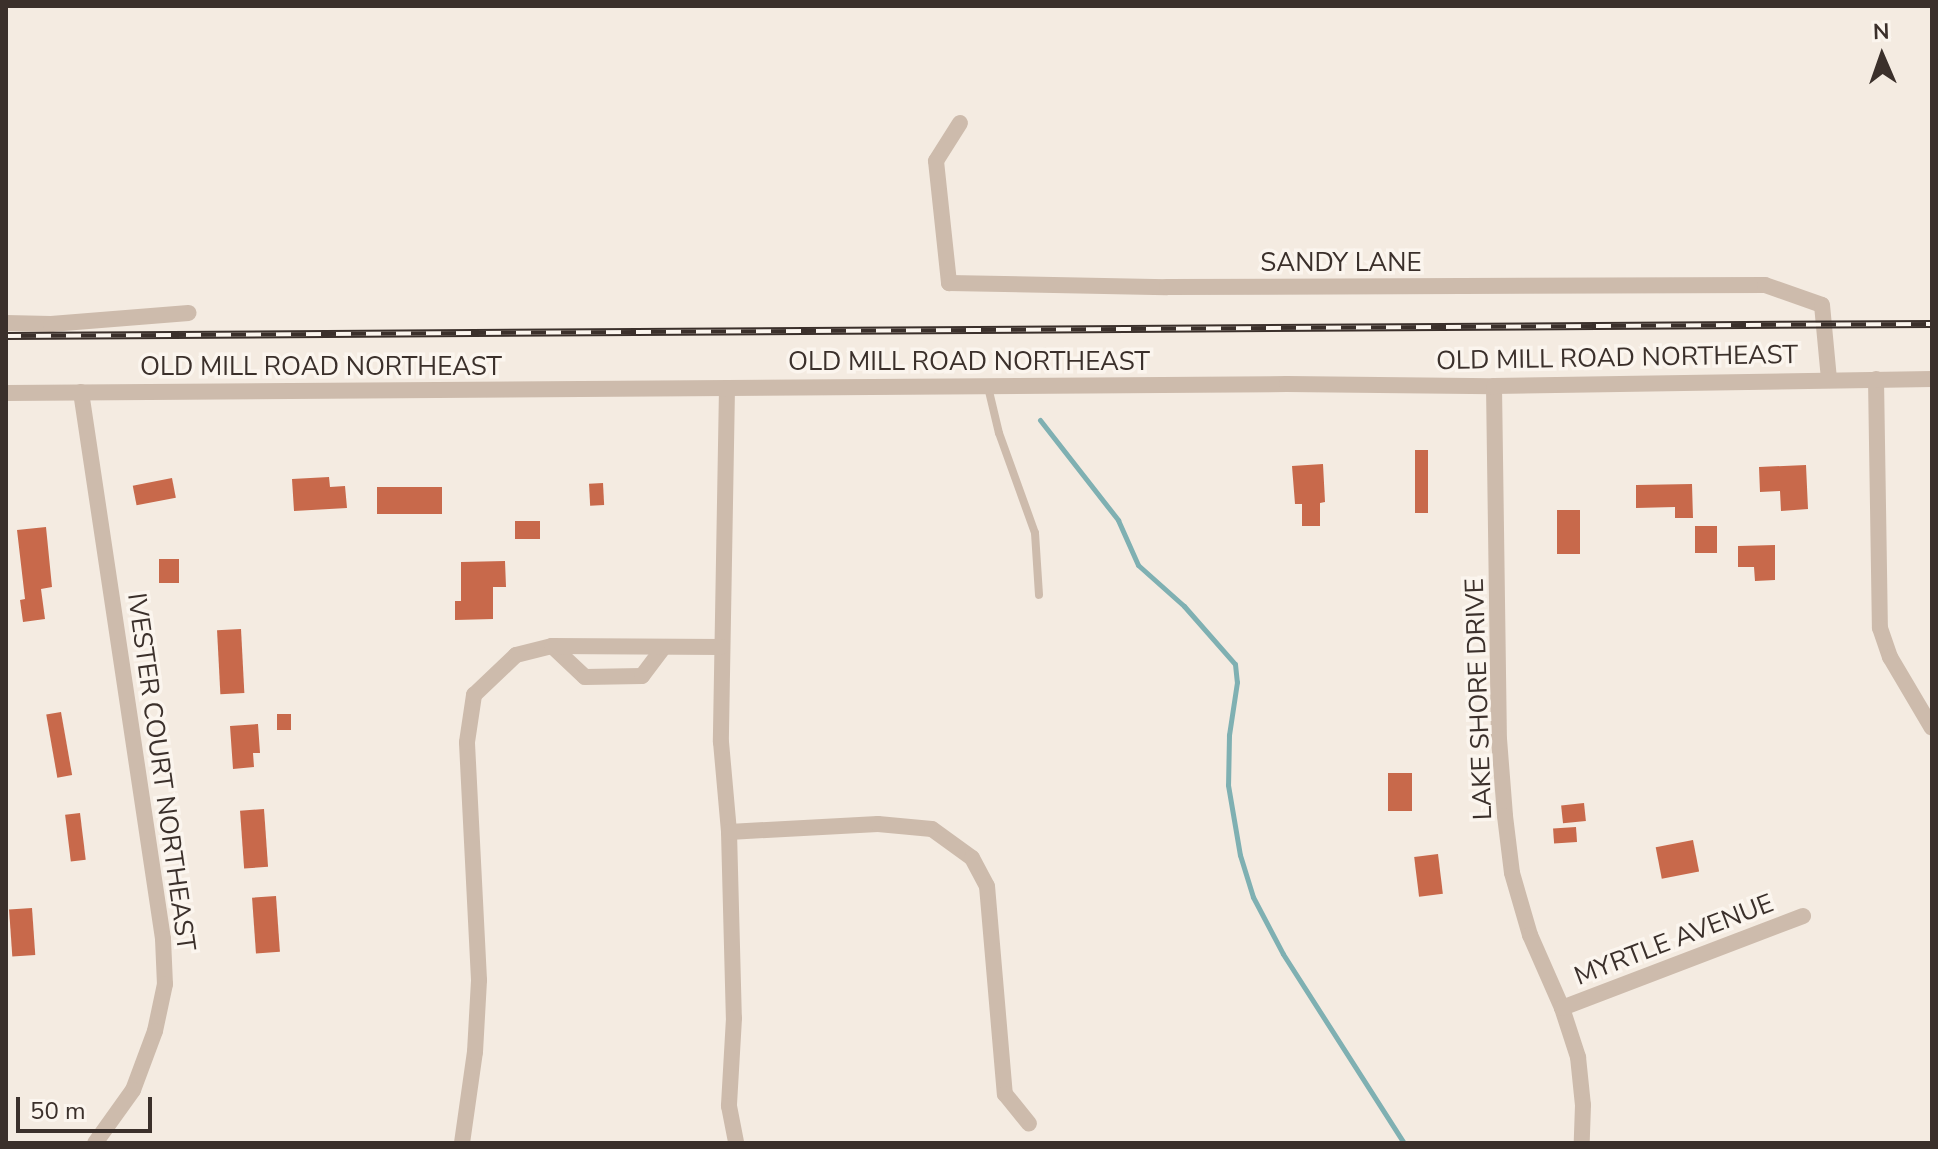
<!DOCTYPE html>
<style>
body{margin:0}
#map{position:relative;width:1938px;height:1149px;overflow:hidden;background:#f4ebe1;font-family:"Nunito Sans",sans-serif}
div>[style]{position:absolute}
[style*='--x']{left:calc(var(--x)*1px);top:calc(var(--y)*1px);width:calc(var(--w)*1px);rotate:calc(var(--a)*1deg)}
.stream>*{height:5px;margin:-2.5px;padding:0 2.5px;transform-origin:2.5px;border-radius:2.5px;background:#7fb0b2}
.building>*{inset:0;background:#c8694b;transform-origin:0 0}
.service>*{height:8px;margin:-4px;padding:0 4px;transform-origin:4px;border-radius:4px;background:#cdbbac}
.minor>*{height:16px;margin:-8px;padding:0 8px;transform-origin:8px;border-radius:8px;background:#cdbbac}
.rail>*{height:8px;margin-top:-4px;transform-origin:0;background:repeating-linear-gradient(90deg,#fbf5ee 0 15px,#3b302b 0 30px);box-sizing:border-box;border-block:2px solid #3b302b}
span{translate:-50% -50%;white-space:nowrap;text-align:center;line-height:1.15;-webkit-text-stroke:7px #fbf5ee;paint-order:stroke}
.street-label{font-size:26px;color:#3b302b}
.frame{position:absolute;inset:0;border:8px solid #3b302b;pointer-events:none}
.north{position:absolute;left:1842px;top:16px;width:80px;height:80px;-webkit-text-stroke:6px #fbf5ee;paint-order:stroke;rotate:358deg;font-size:22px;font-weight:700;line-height:32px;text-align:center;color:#3b302b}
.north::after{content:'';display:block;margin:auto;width:28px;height:36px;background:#3b302b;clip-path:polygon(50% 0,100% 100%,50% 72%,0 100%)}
.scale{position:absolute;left:16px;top:1097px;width:136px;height:36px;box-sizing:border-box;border:4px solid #3b302b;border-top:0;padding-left:10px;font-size:24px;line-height:28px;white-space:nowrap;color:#3b302b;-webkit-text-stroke:6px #fbf5ee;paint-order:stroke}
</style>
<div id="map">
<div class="stream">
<i style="--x:1040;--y:420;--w:127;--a:52"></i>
<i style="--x:1118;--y:520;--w:49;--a:66"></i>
<i style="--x:1138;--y:565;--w:62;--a:41.7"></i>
<i style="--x:1184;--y:606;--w:77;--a:48.7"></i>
<i style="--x:1235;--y:664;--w:18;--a:84"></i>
<i style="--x:1237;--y:682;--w:54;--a:98.6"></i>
<i style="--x:1229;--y:735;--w:50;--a:91.1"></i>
<i style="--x:1228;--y:785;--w:71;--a:80.3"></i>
<i style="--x:1240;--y:855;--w:44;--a:72.8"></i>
<i style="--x:1253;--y:897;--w:64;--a:62.2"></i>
<i style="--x:1283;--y:954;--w:224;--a:57.4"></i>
</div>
<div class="building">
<i style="left:1415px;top:450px;width:13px;height:63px"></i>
<i style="clip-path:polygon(1323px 464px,1325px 502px,1320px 503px,1320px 526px,1302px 526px,1302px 504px,1295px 504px,1292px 466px)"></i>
<i style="clip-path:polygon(1806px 465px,1808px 509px,1781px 511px,1780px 491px,1760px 492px,1759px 467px)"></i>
<i style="clip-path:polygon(329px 477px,330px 487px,345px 486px,347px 508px,294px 511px,292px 479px)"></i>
<i style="left:172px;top:478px;width:20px;height:40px;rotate:79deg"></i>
<i style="left:603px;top:483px;width:22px;height:14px;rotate:87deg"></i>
<i style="clip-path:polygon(1692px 484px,1693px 518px,1675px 518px,1675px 507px,1636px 508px,1636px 485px)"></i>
<i style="left:442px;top:487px;width:27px;height:65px;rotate:90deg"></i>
<i style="left:1557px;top:510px;width:23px;height:44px"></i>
<i style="left:515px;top:521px;width:25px;height:18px"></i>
<i style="left:1695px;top:526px;width:22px;height:27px"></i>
<i style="clip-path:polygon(46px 527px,52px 587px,41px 589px,45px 619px,23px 622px,20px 600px,25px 599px,17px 530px)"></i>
<i style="clip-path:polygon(1775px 545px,1775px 580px,1755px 581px,1754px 567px,1738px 567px,1738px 546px)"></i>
<i style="left:159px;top:559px;width:20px;height:24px"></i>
<i style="clip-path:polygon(505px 561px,506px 587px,493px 587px,493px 619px,455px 620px,455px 601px,461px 601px,461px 562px)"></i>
<i style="left:241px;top:629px;width:64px;height:24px;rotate:87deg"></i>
<i style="left:61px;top:712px;width:64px;height:15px;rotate:80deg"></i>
<i style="left:277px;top:714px;width:14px;height:16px"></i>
<i style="clip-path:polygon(258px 724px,260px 753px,253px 753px,254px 767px,233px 769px,230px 726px)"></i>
<i style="left:1412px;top:773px;width:38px;height:24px;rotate:90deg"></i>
<i style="left:1584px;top:803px;width:18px;height:23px;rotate:84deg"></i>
<i style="left:264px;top:809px;width:58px;height:24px;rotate:86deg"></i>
<i style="left:80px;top:813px;width:47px;height:15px;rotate:83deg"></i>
<i style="left:1576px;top:827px;width:15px;height:23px;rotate:86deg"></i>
<i style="left:1693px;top:840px;width:32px;height:38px;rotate:79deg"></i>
<i style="left:1438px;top:854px;width:40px;height:24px;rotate:83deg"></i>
<i style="left:276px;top:896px;width:56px;height:24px;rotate:86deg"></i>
<i style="left:32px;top:908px;width:47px;height:23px;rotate:86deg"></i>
</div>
<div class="service">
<i style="--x:988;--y:387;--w:47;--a:76.6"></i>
<i style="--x:999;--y:433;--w:106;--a:70.2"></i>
<i style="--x:1035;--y:533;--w:62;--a:86.3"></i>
</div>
<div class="minor">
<i style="--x:960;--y:123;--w:45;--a:122.3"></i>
<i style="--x:936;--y:161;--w:123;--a:83.9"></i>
<i style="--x:949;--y:283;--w:218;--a:1.1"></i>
<i style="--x:1167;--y:287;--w:598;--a:-0.19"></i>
<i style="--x:1765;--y:285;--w:60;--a:19.3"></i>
<i style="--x:1822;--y:305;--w:74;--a:84.6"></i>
<i style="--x:6;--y:323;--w:45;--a:1.3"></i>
<i style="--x:51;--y:324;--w:138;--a:-4.6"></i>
<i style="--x:1876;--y:379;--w:249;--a:89.1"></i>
<i style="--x:1880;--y:628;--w:31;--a:71"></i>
<i style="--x:1890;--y:657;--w:82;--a:59.4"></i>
<i style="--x:1494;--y:386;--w:353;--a:89.2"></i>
<i style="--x:1499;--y:739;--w:77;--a:85.5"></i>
<i style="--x:1505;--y:816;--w:57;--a:83"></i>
<i style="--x:1512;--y:873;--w:65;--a:73.8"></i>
<i style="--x:1530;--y:935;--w:80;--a:66.3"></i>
<i style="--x:1562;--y:1008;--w:52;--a:71.9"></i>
<i style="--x:1578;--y:1057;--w:48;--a:84.1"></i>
<i style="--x:1583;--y:1105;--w:38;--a:92"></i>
<i style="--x:727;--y:388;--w:354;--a:91"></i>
<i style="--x:721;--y:742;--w:90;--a:84.9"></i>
<i style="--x:729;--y:832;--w:186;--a:88.5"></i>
<i style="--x:734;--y:1018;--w:88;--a:93.3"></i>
<i style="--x:729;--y:1106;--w:38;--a:79"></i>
<i style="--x:81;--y:392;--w:553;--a:81.47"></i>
<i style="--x:163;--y:939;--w:45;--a:87.5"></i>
<i style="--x:165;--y:984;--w:48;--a:102"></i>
<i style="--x:155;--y:1031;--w:63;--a:110.4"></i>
<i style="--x:133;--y:1090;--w:65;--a:125.6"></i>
<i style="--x:6;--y:393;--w:1281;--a:-0.4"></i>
<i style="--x:1287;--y:384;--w:207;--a:0.6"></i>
<i style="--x:1494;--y:386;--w:438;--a:-0.9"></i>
<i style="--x:552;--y:646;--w:45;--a:43.2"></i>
<i style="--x:585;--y:677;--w:57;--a:-1"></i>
<i style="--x:642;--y:676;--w:36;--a:-53"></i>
<i style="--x:729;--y:832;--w:149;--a:-3.1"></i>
<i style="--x:878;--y:824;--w:54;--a:5.3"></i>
<i style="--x:932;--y:829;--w:49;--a:35.9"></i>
<i style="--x:972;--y:858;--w:32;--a:62"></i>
<i style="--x:987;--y:886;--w:209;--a:85.1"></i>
<i style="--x:1005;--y:1094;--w:38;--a:51"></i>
<i style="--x:1562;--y:1008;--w:258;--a:-20.9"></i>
<i style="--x:462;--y:1143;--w:92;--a:-81.9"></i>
<i style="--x:475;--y:1052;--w:72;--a:-86.8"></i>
<i style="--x:479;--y:980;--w:238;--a:-92.9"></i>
<i style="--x:467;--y:742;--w:48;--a:-81.5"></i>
<i style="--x:474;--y:695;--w:58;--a:-43.6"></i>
<i style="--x:516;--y:655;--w:37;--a:-14"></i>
<i style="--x:552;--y:646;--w:169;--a:0.3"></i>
</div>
<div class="rail">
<i style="--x:6;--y:336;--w:1926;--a:-0.36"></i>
</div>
<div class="street-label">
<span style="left:1341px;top:263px">SANDY LANE</span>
<span style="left:1617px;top:358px;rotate:-1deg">OLD MILL ROAD NORTHEAST</span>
<span style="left:969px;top:362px">OLD MILL ROAD NORTHEAST</span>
<span style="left:321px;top:367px">OLD MILL ROAD NORTHEAST</span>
<span style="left:1479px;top:699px;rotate:-92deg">LAKE SHORE DRIVE</span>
<span style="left:161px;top:772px;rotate:82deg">IVESTER COURT NORTHEAST</span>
<span style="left:1674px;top:940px;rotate:-21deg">MYRTLE AVENUE</span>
</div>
<div class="frame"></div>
<div class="north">N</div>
<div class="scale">50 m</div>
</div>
